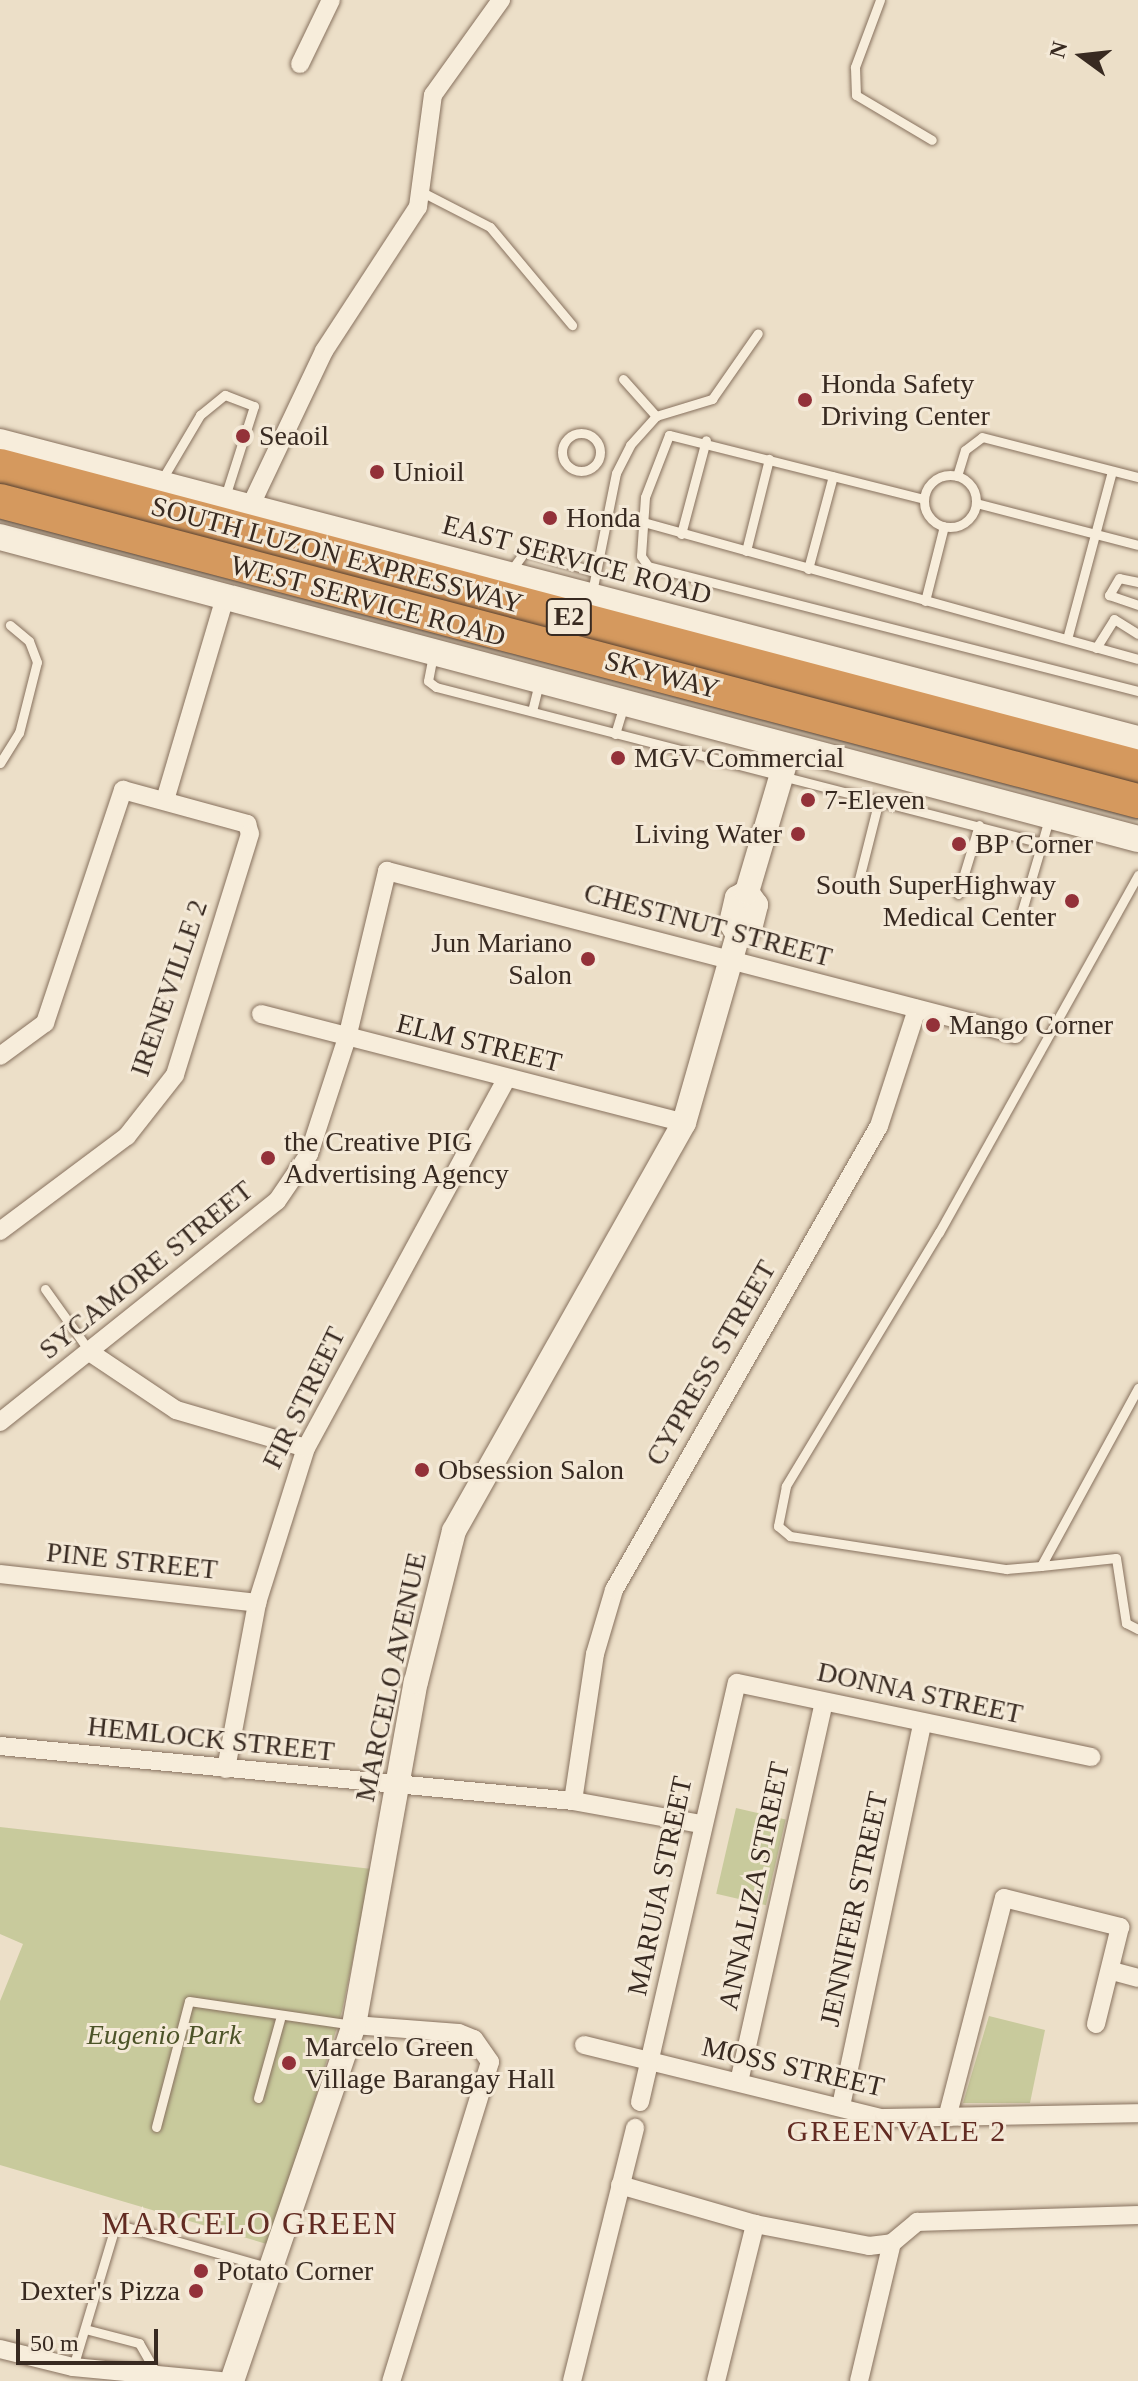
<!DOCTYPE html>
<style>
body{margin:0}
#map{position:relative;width:1138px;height:2381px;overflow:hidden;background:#ecdfc8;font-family:Georgia,serif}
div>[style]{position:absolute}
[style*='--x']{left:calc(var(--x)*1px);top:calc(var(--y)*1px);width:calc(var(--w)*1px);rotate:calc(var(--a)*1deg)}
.green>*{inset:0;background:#c8ca9c;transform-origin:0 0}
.roads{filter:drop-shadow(0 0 2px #87715e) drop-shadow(0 0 2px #87715e)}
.service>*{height:9px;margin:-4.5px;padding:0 4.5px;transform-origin:4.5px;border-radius:4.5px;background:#f7eddb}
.service>.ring{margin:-4.5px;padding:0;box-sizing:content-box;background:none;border:9px solid #f7eddb;border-radius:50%}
.minor>*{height:18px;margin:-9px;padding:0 9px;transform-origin:9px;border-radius:9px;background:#f7eddb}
.tertiary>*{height:24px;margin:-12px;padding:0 12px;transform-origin:12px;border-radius:12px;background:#f7eddb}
.secondary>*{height:26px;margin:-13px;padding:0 13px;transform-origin:13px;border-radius:13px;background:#f7eddb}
.motorway>*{height:34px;margin:-17px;padding:0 17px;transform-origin:17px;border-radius:17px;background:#d5995e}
.bridges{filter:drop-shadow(0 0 2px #554031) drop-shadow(0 0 2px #554031)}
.motorway-bridge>*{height:34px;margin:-17px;padding:0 17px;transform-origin:17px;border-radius:17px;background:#d5995e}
.dots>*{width:22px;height:22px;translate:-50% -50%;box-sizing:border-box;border:4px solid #f4e9d7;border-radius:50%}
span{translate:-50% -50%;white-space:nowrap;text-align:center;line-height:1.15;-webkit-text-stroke:6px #f4e9d7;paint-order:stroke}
.shield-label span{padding:2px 6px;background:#f4e9d7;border:2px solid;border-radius:6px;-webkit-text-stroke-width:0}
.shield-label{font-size:26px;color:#382a21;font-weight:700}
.poi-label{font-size:28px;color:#382a21}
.left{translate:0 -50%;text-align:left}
.right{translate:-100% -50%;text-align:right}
.street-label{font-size:28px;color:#382a21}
.park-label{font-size:28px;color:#4c5328;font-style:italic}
.neighbourhood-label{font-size:30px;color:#622b22;letter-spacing:2px}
.quarter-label{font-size:32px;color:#622b22;letter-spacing:2px}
.north{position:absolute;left:1042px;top:16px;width:80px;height:80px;-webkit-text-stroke:6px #f4e9d7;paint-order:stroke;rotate:285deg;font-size:22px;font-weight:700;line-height:32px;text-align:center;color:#382a21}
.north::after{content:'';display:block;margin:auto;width:28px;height:36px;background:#382a21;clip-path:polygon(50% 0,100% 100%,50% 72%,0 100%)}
.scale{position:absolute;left:16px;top:2329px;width:142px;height:36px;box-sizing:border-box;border:4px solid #382a21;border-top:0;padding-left:10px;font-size:24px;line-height:28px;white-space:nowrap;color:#382a21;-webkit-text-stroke:6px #f4e9d7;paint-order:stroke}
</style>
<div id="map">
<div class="green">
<i style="left:736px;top:1808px;width:51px;height:88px;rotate:13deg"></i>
<i style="clip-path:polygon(0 1827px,372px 1869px,342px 2011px,270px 2245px,0 2165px,0 2001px,23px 1944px,0 1934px)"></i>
<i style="clip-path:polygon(989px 2016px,1045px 2030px,1030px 2103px,963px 2103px)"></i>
</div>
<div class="roads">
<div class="service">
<i style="--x:880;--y:0;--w:72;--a:110.5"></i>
<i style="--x:855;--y:67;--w:28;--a:88"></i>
<i style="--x:856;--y:95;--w:88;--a:30.6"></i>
<i style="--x:422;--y:192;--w:76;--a:27.2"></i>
<i style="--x:490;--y:227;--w:128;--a:50.1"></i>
<i style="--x:623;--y:379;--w:50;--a:48.3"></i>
<i class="ring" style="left:562px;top:433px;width:29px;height:29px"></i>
<i class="ring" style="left:924px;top:475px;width:43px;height:43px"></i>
<i style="--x:957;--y:476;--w:27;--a:-73"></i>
<i style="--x:965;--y:450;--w:21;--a:-37"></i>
<i style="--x:982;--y:437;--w:161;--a:14.4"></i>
<i style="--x:161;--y:481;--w:77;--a:-59.4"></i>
<i style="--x:200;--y:415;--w:32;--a:-39"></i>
<i style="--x:225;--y:395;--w:31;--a:21"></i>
<i style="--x:254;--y:406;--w:96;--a:107.7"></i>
<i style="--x:924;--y:499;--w:263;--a:-165.9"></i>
<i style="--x:669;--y:435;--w:66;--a:111.2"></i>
<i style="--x:645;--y:497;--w:59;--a:93.9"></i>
<i style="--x:641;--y:556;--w:12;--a:55"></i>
<i style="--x:648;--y:566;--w:506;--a:14.31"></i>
<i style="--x:976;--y:503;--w:167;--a:14.5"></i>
<i style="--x:647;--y:523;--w:509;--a:15.48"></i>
<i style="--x:681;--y:534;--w:97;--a:-75.1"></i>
<i style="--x:746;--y:551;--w:95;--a:-76"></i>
<i style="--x:808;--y:569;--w:96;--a:-75"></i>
<i style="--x:510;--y:572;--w:26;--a:-54"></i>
<i style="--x:525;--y:551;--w:74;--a:16.5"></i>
<i style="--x:1138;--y:582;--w:19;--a:-168"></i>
<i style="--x:1119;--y:578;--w:20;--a:120"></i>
<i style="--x:1109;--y:595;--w:31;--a:19"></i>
<i style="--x:592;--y:592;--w:121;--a:-78.6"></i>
<i style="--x:616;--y:473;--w:31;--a:-63"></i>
<i style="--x:630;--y:445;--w:39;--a:-48"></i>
<i style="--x:656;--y:416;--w:59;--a:-16.9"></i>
<i style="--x:712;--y:399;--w:80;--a:-55.1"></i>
<i style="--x:925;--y:601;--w:77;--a:-75.8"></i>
<i style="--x:1067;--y:639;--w:174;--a:-75"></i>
<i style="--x:1096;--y:648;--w:34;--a:-58"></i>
<i style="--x:1114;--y:619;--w:28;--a:32"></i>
<i style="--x:433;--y:655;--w:26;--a:101"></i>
<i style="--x:428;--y:681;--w:10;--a:37"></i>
<i style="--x:436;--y:687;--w:626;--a:14.44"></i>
<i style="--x:1042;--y:843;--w:26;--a:-74"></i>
<i style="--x:532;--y:711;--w:29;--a:-76"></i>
<i style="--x:615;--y:734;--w:28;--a:-73"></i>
<i style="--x:0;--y:763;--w:36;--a:-58"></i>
<i style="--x:19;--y:733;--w:73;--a:-75.8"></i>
<i style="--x:37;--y:662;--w:22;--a:-111"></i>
<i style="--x:29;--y:641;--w:25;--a:-140"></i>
<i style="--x:1138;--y:875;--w:409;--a:119.1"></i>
<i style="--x:939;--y:1232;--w:297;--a:121.1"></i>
<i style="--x:786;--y:1486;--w:41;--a:101.3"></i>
<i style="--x:778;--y:1526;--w:16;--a:40"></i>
<i style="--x:790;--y:1536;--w:219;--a:8.7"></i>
<i style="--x:1006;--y:1569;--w:35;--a:-5"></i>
<i style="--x:1041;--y:1566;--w:203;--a:-61.4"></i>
<i style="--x:859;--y:879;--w:81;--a:-75.8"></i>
<i style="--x:958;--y:894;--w:72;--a:-73.1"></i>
<i style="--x:1021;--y:914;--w:74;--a:-73.5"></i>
<i style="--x:45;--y:1289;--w:77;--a:54.5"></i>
<i style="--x:1041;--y:1566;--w:75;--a:-6.1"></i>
<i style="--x:1116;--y:1558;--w:66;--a:81.3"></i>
<i style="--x:1126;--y:1623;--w:13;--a:27"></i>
<i style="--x:258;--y:2098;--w:82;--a:-74.4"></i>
<i style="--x:156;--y:2127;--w:130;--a:-75.3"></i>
<i style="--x:189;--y:2001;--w:167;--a:8.3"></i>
<i style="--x:85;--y:2329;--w:56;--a:14.5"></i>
<i style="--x:139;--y:2343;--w:36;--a:60"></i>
<i style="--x:73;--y:2367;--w:149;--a:-73.3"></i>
<i style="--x:116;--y:2224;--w:160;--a:15.9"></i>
</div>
<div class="minor">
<i style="--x:300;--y:64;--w:71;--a:-64.2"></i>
<i style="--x:250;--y:507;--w:173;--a:-64.6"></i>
<i style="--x:324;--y:351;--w:172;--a:-56.9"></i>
<i style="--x:418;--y:207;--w:113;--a:-82.4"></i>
<i style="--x:433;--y:95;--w:117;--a:-54.4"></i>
<i style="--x:165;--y:800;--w:212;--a:-73.5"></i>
<i style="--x:261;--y:1014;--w:437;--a:14.4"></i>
<i style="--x:0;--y:1056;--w:56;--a:-36.3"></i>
<i style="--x:45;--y:1023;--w:246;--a:-71.5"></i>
<i style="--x:123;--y:790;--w:129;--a:15.3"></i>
<i style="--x:247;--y:824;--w:10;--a:73"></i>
<i style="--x:250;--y:834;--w:252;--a:107.3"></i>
<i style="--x:175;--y:1075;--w:78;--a:128.2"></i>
<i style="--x:127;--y:1136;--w:159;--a:143.2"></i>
<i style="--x:91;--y:1353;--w:102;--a:33.8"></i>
<i style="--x:176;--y:1410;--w:135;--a:16.3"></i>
<i style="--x:0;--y:1422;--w:354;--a:-38.6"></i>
<i style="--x:277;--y:1201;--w:57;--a:-55.8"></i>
<i style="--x:309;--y:1154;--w:122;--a:-71.9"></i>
<i style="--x:347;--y:1038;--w:172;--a:-76.5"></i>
<i style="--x:387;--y:871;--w:649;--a:14.55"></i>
<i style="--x:0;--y:1574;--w:259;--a:6.4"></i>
<i style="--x:0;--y:1746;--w:576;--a:5.48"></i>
<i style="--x:573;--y:1801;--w:130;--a:10.2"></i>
<i style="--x:226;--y:1769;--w:169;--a:-79.4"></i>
<i style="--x:257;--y:1603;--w:163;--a:-72.5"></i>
<i style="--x:306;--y:1448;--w:419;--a:-61.5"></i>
<i style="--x:573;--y:1801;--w:149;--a:-81.5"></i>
<i style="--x:595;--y:1654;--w:67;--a:-73.5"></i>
<i style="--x:614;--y:1590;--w:534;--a:-60.27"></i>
<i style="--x:879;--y:1126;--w:123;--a:-72"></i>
<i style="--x:1112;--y:1971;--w:27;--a:15"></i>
<i style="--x:354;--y:2025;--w:105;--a:4.4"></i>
<i style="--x:459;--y:2033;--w:16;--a:22"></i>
<i style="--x:474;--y:2039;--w:28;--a:55"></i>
<i style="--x:490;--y:2062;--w:334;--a:107.2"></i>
<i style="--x:584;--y:2045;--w:307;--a:13.8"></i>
<i style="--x:882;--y:2118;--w:256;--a:-1.1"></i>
<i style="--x:739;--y:2082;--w:389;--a:-77.4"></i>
<i style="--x:640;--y:2102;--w:430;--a:-77"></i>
<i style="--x:737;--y:1683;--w:362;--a:11.8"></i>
<i style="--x:841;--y:2106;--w:390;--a:-78"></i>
<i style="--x:947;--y:2118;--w:227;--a:-75.5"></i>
<i style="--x:1004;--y:1898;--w:120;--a:14"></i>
<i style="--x:1120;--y:1927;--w:100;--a:103.9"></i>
<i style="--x:620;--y:2185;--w:141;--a:16.1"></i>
<i style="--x:755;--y:2224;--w:116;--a:10.9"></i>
<i style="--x:869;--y:2246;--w:23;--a:-7"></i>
<i style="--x:892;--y:2243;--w:33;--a:-40"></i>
<i style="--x:917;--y:2222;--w:221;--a:-1.8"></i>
<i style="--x:0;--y:2349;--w:75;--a:13.9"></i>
<i style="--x:73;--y:2367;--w:148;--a:5.4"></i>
<i style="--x:572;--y:2381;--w:261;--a:-76"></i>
<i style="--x:716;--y:2381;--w:162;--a:-76"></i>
<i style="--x:859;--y:2381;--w:142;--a:-76.6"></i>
</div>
<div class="tertiary">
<i style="--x:738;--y:935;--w:13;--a:-27"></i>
<i style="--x:750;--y:929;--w:25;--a:-76"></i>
<i style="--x:756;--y:905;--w:16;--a:-125"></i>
<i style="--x:232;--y:2381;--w:376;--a:-71.1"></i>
<i style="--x:354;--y:2025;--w:349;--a:-79.8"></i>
<i style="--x:416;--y:1682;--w:156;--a:-75.9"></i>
<i style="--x:454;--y:1531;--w:468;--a:-60.6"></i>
<i style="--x:684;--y:1123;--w:196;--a:-74"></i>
<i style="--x:738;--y:935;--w:14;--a:-120"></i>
<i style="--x:731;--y:923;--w:26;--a:-77"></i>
<i style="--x:737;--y:898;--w:12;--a:-31"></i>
<i style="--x:747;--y:892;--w:151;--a:-73.5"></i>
</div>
<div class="secondary">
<i style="--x:0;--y:442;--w:1176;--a:14.63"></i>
<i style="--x:0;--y:537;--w:1177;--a:14.86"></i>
</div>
<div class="motorway">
<i style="--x:0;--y:466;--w:1177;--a:14.82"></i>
</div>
</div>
<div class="bridges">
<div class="motorway-bridge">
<i style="--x:0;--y:501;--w:1177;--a:14.77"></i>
</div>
</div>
<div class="dots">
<i style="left:805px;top:400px;background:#933139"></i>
<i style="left:243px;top:436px;background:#933139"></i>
<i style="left:377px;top:472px;background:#933139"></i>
<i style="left:550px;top:518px;background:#933139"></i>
<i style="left:618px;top:758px;background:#933139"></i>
<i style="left:808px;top:800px;background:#933139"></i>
<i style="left:798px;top:834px;background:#933139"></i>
<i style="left:959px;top:844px;background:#933139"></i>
<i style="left:1072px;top:901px;background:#933139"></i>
<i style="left:588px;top:959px;background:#933139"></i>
<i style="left:933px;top:1025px;background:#933139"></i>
<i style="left:268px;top:1158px;background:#933139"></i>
<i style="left:422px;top:1470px;background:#933139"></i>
<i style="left:289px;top:2063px;background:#933139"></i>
<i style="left:201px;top:2271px;background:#933139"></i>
<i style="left:196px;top:2291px;background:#933139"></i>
</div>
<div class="shield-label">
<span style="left:569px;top:617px">E2</span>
</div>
<div class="poi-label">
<span class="left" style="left:821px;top:400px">Honda Safety<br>Driving Center</span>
<span class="left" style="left:259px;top:436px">Seaoil</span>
<span class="left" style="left:393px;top:472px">Unioil</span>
<span class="left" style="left:566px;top:518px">Honda</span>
<span class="left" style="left:634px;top:758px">MGV Commercial</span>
<span class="left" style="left:824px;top:800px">7-Eleven</span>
<span class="right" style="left:782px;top:834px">Living Water</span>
<span class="left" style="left:975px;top:844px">BP Corner</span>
<span class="right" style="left:1056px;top:901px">South SuperHighway<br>Medical Center</span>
<span class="right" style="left:572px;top:959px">Jun Mariano<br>Salon</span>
<span class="left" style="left:949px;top:1025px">Mango Corner</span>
<span class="left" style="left:284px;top:1158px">the Creative PIG<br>Advertising Agency</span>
<span class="left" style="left:438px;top:1470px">Obsession Salon</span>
<span class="left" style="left:305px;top:2063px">Marcelo Green<br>Village Barangay Hall</span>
<span class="left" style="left:217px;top:2271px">Potato Corner</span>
<span class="right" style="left:180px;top:2291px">Dexter's Pizza</span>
</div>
<div class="street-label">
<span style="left:337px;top:555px;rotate:15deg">SOUTH LUZON EXPRESSWAY</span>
<span style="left:577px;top:560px;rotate:15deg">EAST SERVICE ROAD</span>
<span style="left:368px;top:601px;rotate:15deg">WEST SERVICE ROAD</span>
<span style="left:662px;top:675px;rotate:15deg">SKYWAY</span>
<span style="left:708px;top:925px;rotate:15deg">CHESTNUT STREET</span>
<span style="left:169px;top:988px;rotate:-71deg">IRENEVILLE 2</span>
<span style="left:479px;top:1043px;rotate:14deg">ELM STREET</span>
<span style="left:146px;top:1270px;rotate:-39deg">SYCAMORE STREET</span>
<span style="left:711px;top:1363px;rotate:-60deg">CYPRESS STREET</span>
<span style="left:304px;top:1398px;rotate:-64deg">FIR STREET</span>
<span style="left:132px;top:1561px;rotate:6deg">PINE STREET</span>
<span style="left:391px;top:1677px;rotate:-78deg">MARCELO AVENUE</span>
<span style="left:920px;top:1693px;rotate:12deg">DONNA STREET</span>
<span style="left:211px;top:1739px;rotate:6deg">HEMLOCK STREET</span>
<span style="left:660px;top:1886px;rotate:-78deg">MARUJA STREET</span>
<span style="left:754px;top:1886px;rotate:-78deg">ANNALIZA STREET</span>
<span style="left:854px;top:1909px;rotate:-78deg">JENNIFER STREET</span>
<span style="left:793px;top:2067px;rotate:13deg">MOSS STREET</span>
</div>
<div class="park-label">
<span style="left:164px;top:2035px">Eugenio Park</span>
</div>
<div class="neighbourhood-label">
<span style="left:897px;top:2131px">GREENVALE 2</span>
</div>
<div class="quarter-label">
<span style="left:250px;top:2223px">MARCELO GREEN</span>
</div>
<div class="north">N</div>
<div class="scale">50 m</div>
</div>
